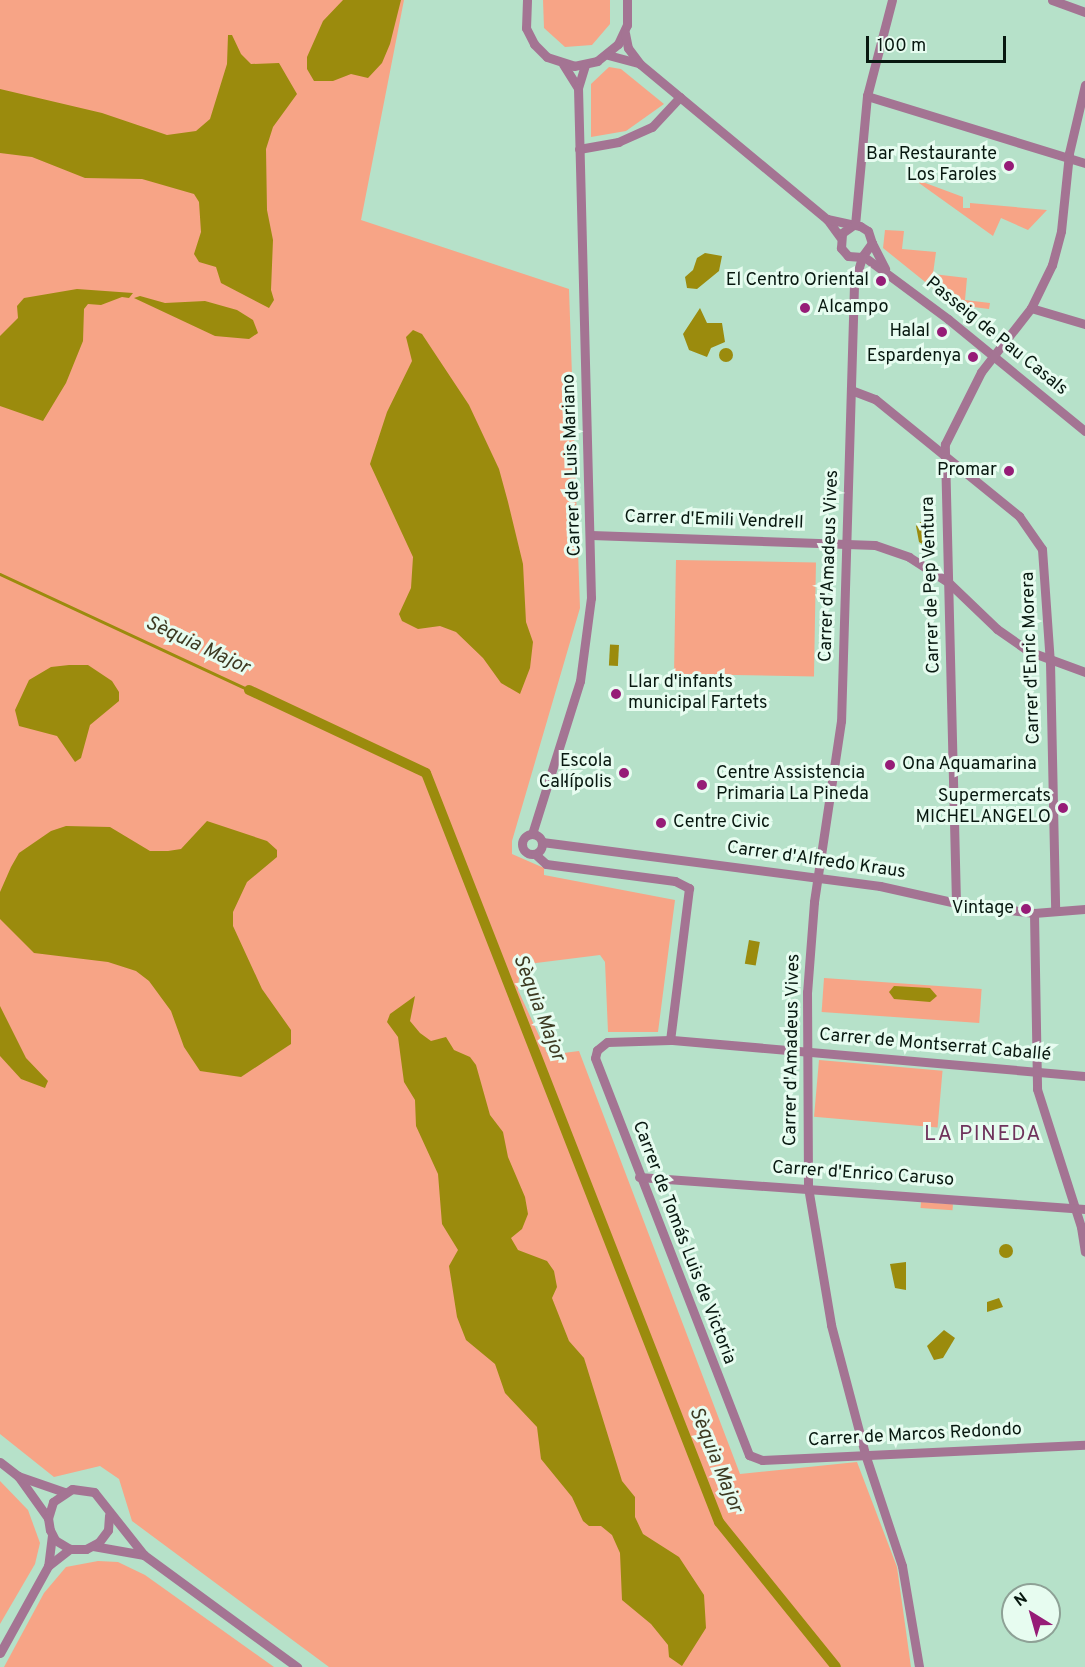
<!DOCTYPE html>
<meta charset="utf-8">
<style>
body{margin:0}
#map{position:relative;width:1085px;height:1667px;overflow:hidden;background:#b6e1c9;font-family:Overpass,sans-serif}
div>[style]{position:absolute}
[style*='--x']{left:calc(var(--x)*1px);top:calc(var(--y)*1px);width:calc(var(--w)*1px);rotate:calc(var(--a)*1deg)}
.green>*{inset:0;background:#f7a486;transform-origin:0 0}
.water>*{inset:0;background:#9b8b0d;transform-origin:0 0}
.round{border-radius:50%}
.stream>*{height:3px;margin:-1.5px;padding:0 1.5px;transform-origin:1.5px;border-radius:1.5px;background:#9b8b0d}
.canal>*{height:10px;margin:-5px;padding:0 5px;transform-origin:5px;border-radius:5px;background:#9b8b0d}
.minor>*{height:9px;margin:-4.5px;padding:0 4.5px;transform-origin:4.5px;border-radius:4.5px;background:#a47493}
.minor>.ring{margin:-4.5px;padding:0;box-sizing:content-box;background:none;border:9px solid #a47493;border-radius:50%}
.dots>*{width:16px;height:16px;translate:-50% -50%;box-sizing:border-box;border:3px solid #e7fcf0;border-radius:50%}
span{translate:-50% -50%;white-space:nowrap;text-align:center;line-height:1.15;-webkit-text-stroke:6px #e7fcf0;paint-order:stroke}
.poi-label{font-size:18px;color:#081810}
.right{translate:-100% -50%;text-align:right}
.left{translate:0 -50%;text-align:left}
.street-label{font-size:18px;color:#081810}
.water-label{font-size:20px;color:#3d3a22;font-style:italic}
.quarter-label{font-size:21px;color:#6f335c;letter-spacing:1.5px}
.north{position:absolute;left:1001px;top:1583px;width:60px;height:60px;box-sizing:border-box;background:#e7fcf0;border:2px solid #8ea196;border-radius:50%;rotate:323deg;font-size:16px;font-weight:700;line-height:24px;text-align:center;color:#081810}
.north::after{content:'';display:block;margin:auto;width:21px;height:27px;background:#961c77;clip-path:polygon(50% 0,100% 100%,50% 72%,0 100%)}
.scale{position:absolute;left:866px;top:36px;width:140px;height:27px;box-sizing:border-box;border:3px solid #081810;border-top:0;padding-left:8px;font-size:18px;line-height:21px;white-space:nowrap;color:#081810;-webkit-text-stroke:4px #e7fcf0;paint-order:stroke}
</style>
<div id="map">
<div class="green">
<i style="clip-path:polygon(0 0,404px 0,361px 220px,569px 289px,580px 608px,512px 841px,512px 854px,544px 868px,544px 875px,675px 900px,658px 1032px,608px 1032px,605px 962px,600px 955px,520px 965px,518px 990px,548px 1055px,579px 1051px,740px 1474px,857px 1462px,897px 1567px,911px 1667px,329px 1667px,132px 1521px,119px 1479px,100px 1466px,54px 1477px,0 1434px)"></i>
<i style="clip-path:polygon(543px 0,610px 0,610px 24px,592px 45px,565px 47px,544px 28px)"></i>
<i style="clip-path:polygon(609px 67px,621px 69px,664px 104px,626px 131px,591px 137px,591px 84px)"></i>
<i style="clip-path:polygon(912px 178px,963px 197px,963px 208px,970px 208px,970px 203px,1047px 210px,1028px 230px,1001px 218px,993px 236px)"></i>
<i style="clip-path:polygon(885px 230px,904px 231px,902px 249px,936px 252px,933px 274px,967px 278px,965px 300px,990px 303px,989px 309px,973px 307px,970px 317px,955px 306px,883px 248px)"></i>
<i style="left:676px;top:560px;width:140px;height:114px;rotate:1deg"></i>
<i style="left:824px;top:978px;width:158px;height:34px;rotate:4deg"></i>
<i style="left:819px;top:1060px;width:124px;height:57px;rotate:5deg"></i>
<i style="left:921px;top:1202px;width:32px;height:6px;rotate:4deg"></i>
<i style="clip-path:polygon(0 1481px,28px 1510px,40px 1543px,35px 1564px,0 1624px)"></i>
<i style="clip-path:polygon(98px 1561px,118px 1562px,145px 1575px,274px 1667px,4px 1667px,44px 1593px,66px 1567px)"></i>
</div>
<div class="water">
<i style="clip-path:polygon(343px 0,401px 0,390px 44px,382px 63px,368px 78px,351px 74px,333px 81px,314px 81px,307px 69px,307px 57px,323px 21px)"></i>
<i style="clip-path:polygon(228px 35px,232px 35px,241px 54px,251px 64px,279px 63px,297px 94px,273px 127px,266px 149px,267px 210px,273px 240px,271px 290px,274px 300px,269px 308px,221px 283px,216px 267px,199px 262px,194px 254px,201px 232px,199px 202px,194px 194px,142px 179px,85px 178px,32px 157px,0 153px,0 89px,102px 113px,167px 135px,196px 131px,210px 119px,227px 64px)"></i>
<i style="clip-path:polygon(705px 253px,722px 256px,719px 271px,697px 289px,687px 288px,685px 277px,693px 270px,697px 258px)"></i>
<i style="clip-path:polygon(77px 289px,133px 293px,129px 298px,122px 297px,101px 305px,88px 304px,84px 309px,83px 341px,66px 383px,43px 421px,0 406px,0 336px,18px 318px,17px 306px,24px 298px)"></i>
<i style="clip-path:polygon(140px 296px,165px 303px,205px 301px,237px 310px,253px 320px,258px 333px,249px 339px,215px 336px,134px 298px)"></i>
<i style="clip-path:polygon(700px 308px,707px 323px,722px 323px,725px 342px,711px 348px,707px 357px,689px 350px,683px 334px)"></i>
<i style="clip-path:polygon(413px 330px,422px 334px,469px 405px,499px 469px,508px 502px,523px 564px,526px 622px,533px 642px,530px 668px,520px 694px,501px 683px,483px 658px,456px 632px,440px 626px,418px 629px,402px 621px,399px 614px,411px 588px,413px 557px,370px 464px,387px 412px,412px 361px,406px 337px)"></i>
<i class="round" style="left:719px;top:348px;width:14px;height:14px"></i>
<i style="clip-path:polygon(924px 519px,932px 523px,932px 528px,924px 545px,919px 542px,916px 526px)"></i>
<i style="left:619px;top:645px;width:21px;height:9px;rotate:93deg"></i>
<i style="clip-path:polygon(69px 665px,88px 665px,112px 681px,119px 692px,119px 701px,90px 725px,81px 758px,75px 762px,57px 736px,19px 726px,15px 710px,29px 680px,51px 667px)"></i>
<i style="clip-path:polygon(207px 821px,267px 841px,277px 850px,277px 857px,247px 882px,233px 912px,233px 926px,262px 989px,291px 1030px,291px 1044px,241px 1077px,200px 1071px,184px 1047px,171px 1011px,149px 981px,136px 971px,108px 962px,34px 953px,0 919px,0 892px,11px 867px,19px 853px,51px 831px,66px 826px,110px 827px,150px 851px,168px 851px,181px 849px)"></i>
<i style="left:749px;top:940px;width:11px;height:24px;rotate:10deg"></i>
<i style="clip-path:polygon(894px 986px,930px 988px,937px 996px,930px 1002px,894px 999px,889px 992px)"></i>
<i style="clip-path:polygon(415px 996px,410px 1021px,420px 1033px,431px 1041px,446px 1037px,454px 1050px,470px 1057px,476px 1065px,490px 1115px,503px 1132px,508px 1157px,525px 1197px,528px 1214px,522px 1229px,511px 1238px,518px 1250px,547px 1261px,554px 1271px,557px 1287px,552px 1298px,569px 1341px,584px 1358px,622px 1481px,635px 1497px,635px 1517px,643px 1534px,679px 1557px,704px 1595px,706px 1628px,682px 1666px,669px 1657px,668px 1645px,651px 1624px,622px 1600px,620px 1553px,612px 1535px,601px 1526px,589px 1526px,583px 1521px,572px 1497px,541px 1459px,537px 1427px,505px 1393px,495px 1364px,466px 1340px,457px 1317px,449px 1266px,458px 1250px,442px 1224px,438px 1174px,416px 1126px,415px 1100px,404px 1082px,398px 1037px,387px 1022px,390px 1014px)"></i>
<i style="clip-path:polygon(0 1006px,26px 1058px,48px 1081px,45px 1088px,21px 1079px,0 1056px)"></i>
<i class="round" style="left:999px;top:1244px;width:14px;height:14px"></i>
<i style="clip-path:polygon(906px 1262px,906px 1290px,895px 1288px,890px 1264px)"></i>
<i style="clip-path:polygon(999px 1298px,1003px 1307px,987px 1312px,987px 1302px)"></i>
<i style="clip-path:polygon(944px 1330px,955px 1338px,943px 1358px,934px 1360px,927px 1346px)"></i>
</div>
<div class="stream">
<i style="--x:0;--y:574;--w:275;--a:25"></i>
</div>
<div class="canal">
<i style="--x:249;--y:690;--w:195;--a:25.1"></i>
<i style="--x:426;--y:773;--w:804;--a:68.64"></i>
<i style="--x:719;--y:1522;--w:186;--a:51.1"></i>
</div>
<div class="minor">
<i style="--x:527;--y:0;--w:28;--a:92"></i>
<i style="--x:526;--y:28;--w:18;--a:63"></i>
<i style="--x:534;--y:44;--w:18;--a:45"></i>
<i style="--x:547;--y:57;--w:28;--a:18"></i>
<i style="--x:574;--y:66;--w:24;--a:-12"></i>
<i style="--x:597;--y:61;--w:27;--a:-39"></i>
<i style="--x:618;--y:44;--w:21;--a:-65"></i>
<i style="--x:627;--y:25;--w:25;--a:-90"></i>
<i style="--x:1052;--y:0;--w:35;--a:20"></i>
<i style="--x:625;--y:33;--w:15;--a:79"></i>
<i style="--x:628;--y:48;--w:20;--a:53"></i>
<i style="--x:640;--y:64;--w:243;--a:39.7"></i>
<i style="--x:827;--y:219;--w:22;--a:54"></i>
<i style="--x:608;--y:55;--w:31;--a:15"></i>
<i style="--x:563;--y:64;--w:28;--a:58"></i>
<i style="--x:578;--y:88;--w:24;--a:-73"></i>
<i style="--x:867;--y:96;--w:228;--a:17.1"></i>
<i style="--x:579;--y:149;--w:40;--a:-10"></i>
<i style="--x:618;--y:142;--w:37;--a:-24"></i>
<i style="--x:652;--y:127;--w:41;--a:-47"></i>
<i style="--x:827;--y:219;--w:34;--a:12"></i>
<i style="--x:860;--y:226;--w:9;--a:32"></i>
<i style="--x:868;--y:231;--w:13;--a:72"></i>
<i style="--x:872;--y:243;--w:17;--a:126"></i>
<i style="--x:862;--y:257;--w:14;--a:-176"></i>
<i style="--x:848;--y:256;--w:11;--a:-131"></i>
<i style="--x:841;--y:248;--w:15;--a:-86"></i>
<i style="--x:842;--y:233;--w:12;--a:-35"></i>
<i style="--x:855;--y:225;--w:130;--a:-84.7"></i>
<i style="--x:867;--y:96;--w:99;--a:-75.4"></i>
<i style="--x:872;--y:243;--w:29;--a:63"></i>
<i style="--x:863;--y:256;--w:106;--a:36.5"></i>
<i style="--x:948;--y:319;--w:177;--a:39.3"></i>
<i style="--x:862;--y:257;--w:29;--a:106"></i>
<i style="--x:854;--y:285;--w:436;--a:91.7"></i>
<i style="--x:841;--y:721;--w:183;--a:98.5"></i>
<i style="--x:814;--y:902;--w:90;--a:94.4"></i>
<i style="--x:807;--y:992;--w:195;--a:89.7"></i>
<i style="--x:808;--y:1187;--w:140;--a:80.5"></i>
<i style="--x:831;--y:1325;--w:133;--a:75.2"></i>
<i style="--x:865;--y:1454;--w:118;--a:71.7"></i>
<i style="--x:902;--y:1566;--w:102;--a:80.4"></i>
<i style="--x:1031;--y:308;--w:56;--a:16.5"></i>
<i style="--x:851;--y:390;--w:26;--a:21"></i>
<i style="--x:875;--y:399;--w:186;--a:39.1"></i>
<i style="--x:1019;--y:516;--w:40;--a:55.1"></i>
<i style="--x:1042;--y:549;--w:113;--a:86"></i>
<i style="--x:1050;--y:662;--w:248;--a:88.8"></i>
<i style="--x:591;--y:535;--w:284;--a:2"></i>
<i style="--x:875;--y:545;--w:36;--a:19"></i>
<i style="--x:909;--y:557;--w:46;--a:32.7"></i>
<i style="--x:948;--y:582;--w:68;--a:43.8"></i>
<i style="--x:997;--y:629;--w:38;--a:35"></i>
<i style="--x:1028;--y:651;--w:61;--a:20.2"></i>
<i class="ring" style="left:522px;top:834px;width:11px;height:11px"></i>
<i style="--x:532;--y:834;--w:160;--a:-72.6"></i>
<i style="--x:580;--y:681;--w:84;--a:-82.5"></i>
<i style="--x:591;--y:598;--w:510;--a:-91.46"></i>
<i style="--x:542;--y:842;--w:341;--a:7.4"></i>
<i style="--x:880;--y:886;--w:78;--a:12.6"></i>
<i style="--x:956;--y:903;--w:79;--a:7.3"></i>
<i style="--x:1034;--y:913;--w:51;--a:-4.5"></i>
<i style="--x:535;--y:854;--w:15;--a:42"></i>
<i style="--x:546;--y:864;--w:130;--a:7.5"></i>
<i style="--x:675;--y:881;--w:16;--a:27"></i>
<i style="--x:689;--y:888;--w:153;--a:97.1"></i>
<i style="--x:956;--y:903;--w:459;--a:-91.4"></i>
<i style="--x:945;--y:444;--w:80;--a:-63.4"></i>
<i style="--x:981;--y:372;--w:81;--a:-52"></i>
<i style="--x:1031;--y:308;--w:48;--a:-64"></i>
<i style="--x:1052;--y:265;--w:35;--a:-75"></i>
<i style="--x:1061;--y:231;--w:78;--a:-84.1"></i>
<i style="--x:1069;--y:153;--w:70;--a:-76.8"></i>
<i style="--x:1034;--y:913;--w:176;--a:89"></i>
<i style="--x:1037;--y:1089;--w:145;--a:72.3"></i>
<i style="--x:1081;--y:1227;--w:25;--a:81"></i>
<i style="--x:1085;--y:1076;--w:417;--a:-175"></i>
<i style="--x:670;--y:1040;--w:63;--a:178.2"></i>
<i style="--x:607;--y:1042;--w:13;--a:141"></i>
<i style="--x:597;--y:1050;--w:8;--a:104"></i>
<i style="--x:595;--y:1058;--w:426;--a:68.8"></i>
<i style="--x:749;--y:1455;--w:14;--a:21"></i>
<i style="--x:762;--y:1460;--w:323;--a:-2.7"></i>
<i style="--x:639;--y:1177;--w:447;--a:4.1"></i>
<i style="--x:0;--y:1462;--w:23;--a:38"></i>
<i style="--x:48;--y:1518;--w:52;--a:-125.5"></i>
<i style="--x:18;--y:1476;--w:49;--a:19.2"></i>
<i style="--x:52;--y:1535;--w:31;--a:97"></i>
<i style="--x:48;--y:1566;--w:28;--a:-38"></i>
<i style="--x:93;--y:1546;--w:52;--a:10"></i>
<i style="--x:144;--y:1555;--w:80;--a:-128.4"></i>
<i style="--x:94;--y:1492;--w:22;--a:-172"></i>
<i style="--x:72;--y:1489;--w:23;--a:146"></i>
<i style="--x:53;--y:1502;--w:17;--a:107"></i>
<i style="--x:48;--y:1518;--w:12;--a:81"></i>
<i style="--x:50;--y:1530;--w:11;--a:63"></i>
<i style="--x:55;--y:1540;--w:17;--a:31"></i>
<i style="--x:70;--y:1549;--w:16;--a:0"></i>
<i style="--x:86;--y:1549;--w:15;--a:-28"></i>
<i style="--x:99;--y:1542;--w:15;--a:-53"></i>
<i style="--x:108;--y:1530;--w:15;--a:-86"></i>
<i style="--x:144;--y:1555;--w:190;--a:36.2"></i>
<i style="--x:0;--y:1653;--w:99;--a:-61.1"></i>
</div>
<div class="dots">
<i style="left:1009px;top:166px;background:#961c77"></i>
<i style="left:881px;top:281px;background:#961c77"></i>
<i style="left:805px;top:308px;background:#961c77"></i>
<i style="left:942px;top:332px;background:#961c77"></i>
<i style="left:973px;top:357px;background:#961c77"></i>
<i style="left:1009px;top:471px;background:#961c77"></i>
<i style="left:616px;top:694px;background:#961c77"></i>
<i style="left:890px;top:765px;background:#961c77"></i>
<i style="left:624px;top:773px;background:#961c77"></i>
<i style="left:702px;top:785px;background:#961c77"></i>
<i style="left:1063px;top:808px;background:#961c77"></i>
<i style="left:661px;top:823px;background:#961c77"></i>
<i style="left:1026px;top:909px;background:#961c77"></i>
</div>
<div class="poi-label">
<span class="right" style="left:997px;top:166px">Bar Restaurante<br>Los Faroles</span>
<span class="right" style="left:869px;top:281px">El Centro Oriental</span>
<span class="left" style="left:817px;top:308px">Alcampo</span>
<span class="right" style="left:930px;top:332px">Halal</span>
<span class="right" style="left:961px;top:357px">Espardenya</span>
<span class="right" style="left:997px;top:471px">Promar</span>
<span class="left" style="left:628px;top:694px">Llar d'infants<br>municipal Fartets</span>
<span class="right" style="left:612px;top:773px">Escola<br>Cal·lípolis</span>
<span class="left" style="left:902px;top:765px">Ona Aquamarina</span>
<span class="left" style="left:716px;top:785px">Centre Assistencia<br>Primaria La Pineda</span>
<span class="right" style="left:1051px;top:808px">Supermercats<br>MICHELANGELO</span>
<span class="left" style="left:673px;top:823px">Centre Civic</span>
<span class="right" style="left:1014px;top:909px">Vintage</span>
</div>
<div class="street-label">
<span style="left:996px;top:337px;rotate:39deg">Passeig de Pau Casals</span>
<span style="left:573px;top:465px;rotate:-92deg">Carrer de Luis Mariano</span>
<span style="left:714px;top:521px;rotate:2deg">Carrer d'Emili Vendrell</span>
<span style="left:830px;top:566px;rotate:-88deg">Carrer d'Amadeus Vives</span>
<span style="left:932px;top:585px;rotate:-92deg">Carrer de Pep Ventura</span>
<span style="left:1032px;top:658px;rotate:-92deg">Carrer d'Enric Morera</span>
<span style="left:816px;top:861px;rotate:8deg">Carrer d'Alfredo Kraus</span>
<span style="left:935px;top:1046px;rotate:5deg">Carrer de Montserrat Caballé</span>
<span style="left:793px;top:1050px;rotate:-89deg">Carrer d'Amadeus Vives</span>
<span style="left:863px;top:1175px;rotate:4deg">Carrer d'Enrico Caruso</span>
<span style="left:683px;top:1243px;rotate:69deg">Carrer de Tomás Luis de Victoria</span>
<span style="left:915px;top:1436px;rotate:-3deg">Carrer de Marcos Redondo</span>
</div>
<div class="water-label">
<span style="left:197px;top:646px;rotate:25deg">Sèquia Major</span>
<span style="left:538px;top:1008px;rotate:69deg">Sèquia Major</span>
<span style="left:715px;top:1460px;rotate:68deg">Sèquia Major</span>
</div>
<div class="quarter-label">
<span style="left:983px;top:1135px">LA PINEDA</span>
</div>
<div class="north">N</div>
<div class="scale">100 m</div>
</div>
